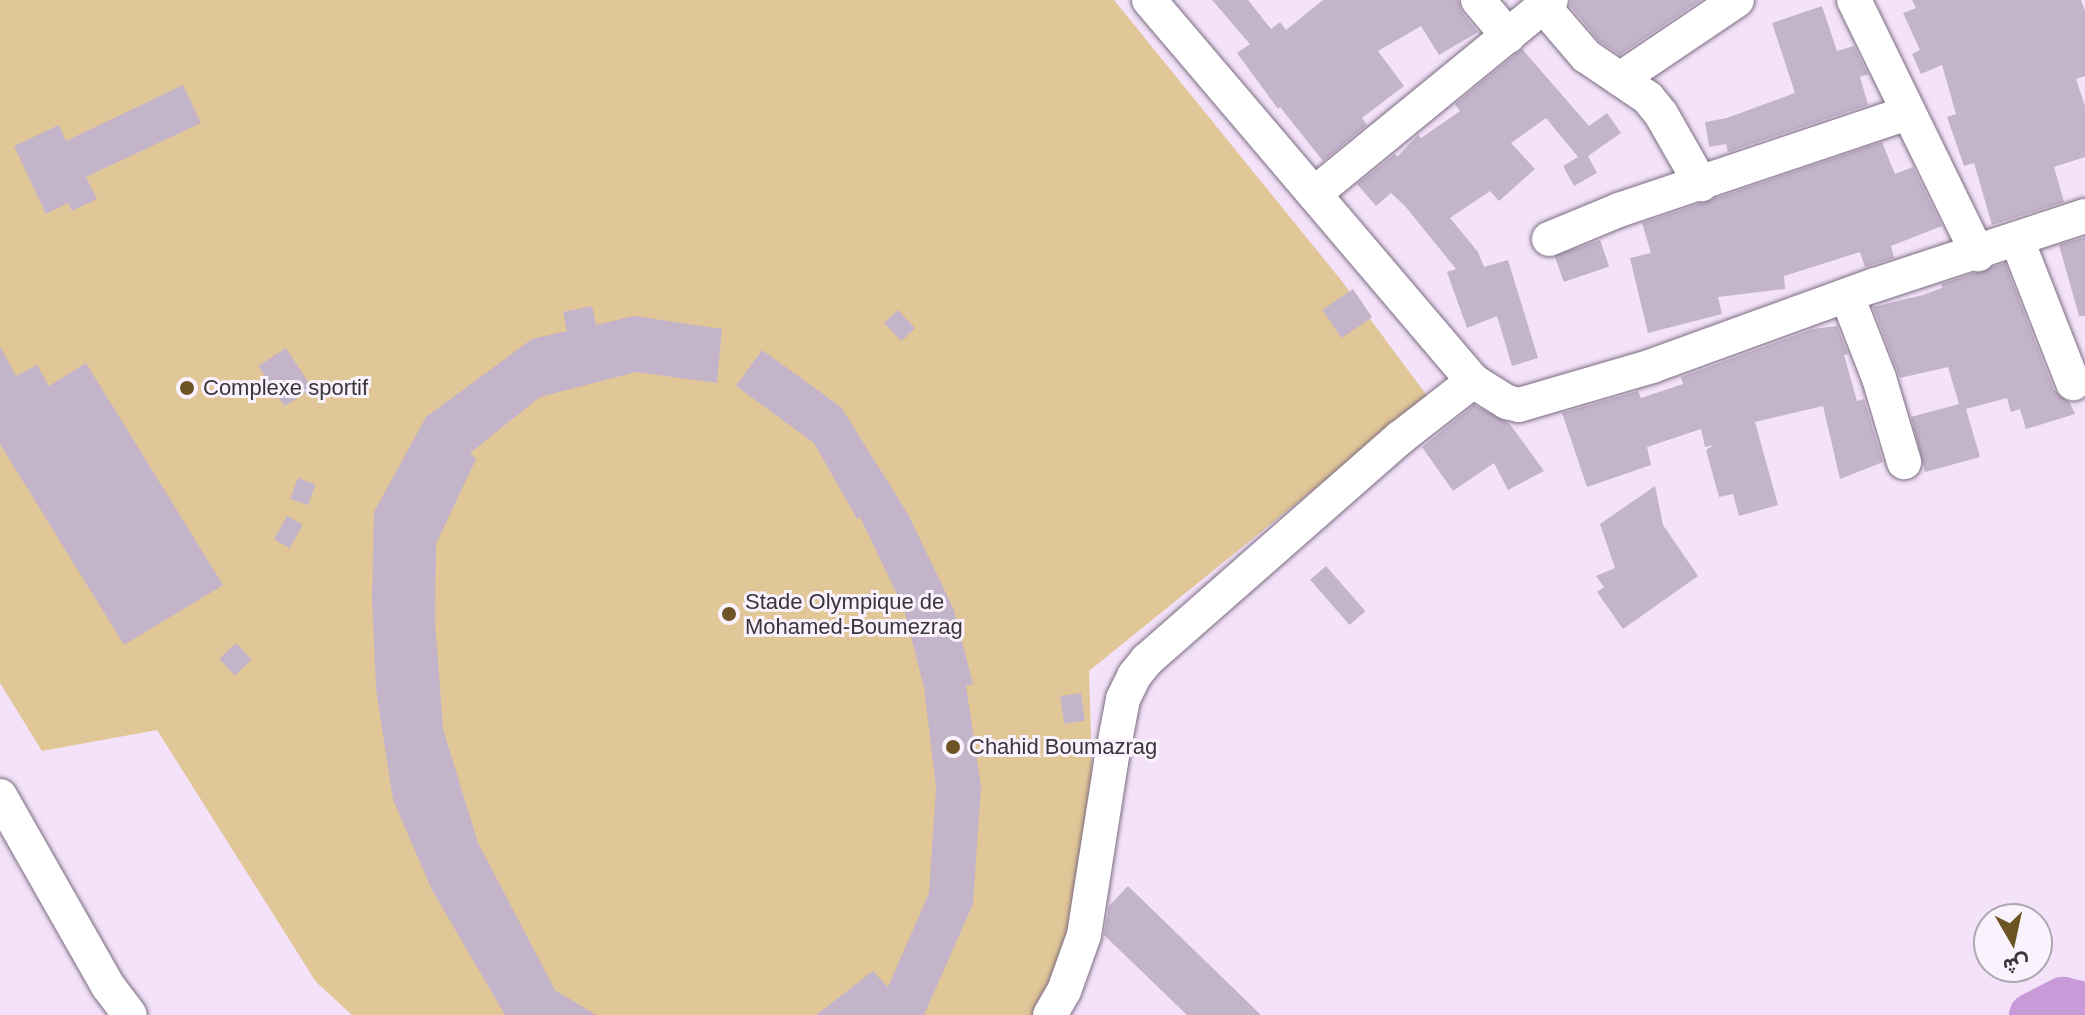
<!DOCTYPE html>
<meta charset="utf-8">
<style>
body{margin:0}
#map{position:relative;width:2085px;height:1015px;overflow:hidden;background:#f3e2f9;font-family:Arial,Vazirmatn,sans-serif}
div>[style]{position:absolute}
[style*='--x']{left:calc(var(--x)*1px);top:calc(var(--y)*1px);width:calc(var(--w)*1px);rotate:calc(var(--a)*1deg)}
.green>*{inset:0;background:#e1c697}
.river>*{height:44px;margin:-22px;padding:0 22px;transform-origin:22px;border-radius:22px;background:#c89bd8}
.building>*{inset:0;background:#c4b4ca;transform-origin:0 0}
.roads{filter:drop-shadow(0 0 2px #7b6c80) drop-shadow(0 0 2px #7b6c80)}
.minor>*{height:34px;margin:-17px;padding:0 17px;transform-origin:17px;border-radius:17px;background:#fff}
.dots>*{width:22px;height:22px;translate:-50% -50%;box-sizing:border-box;border:4px solid #faf3fd;border-radius:50%}
span{translate:-50% -50%;white-space:nowrap;text-align:center;line-height:1.15;-webkit-text-stroke:6px #faf3fd;paint-order:stroke}
.poi-label{font-size:22px;color:#3a343d}
.left{translate:0 -50%;text-align:left}
.north{position:absolute;left:1973px;top:903px;width:80px;height:80px;box-sizing:border-box;background:#faf3fd;border:2px solid #ada7b0;border-radius:50%;rotate:171deg;font-size:22px;font-weight:700;line-height:32px;text-align:center;color:#3a343d}
.north::after{content:'';display:block;margin:auto;width:28px;height:36px;background:#6c5425;clip-path:polygon(50% 0,100% 100%,50% 72%,0 100%)}
</style>
<div id="map">
<div class="green">
<i style="clip-path:polygon(0 0,1114px 0,1341px 280px,1428px 397px,1089px 671px,1093px 807px,1061px 972px,1033px 1015px,352px 1015px,316px 982px,157px 730px,42px 751px,0 683px)"></i>
</div>
<div class="river">
<i style="--x:2031;--y:1015;--w:36;--a:-27"></i>
<i style="--x:2063;--y:999;--w:23;--a:13"></i>
</div>
<div class="building">
<i style="clip-path:polygon(1212px 0,1248px 0,1271px 29px,1280px 22px,1286px 30px,1323px 0,1458px 0,1462px 12px,1478px 32px,1439px 55px,1421px 26px,1378px 51px,1404px 86px,1362px 118px,1367px 125px,1323px 161px,1280px 107px,1278px 109px,1237px 53px,1250px 44px)"></i>
<i style="clip-path:polygon(1571px 0,1701px 0,1620px 55px,1599px 41px,1570px 6px)"></i>
<i style="clip-path:polygon(1912px 0,2081px 0,2085px 11px,2085px 76px,2076px 79px,2085px 106px,2085px 157px,2054px 167px,2064px 202px,1992px 225px,1974px 163px,1964px 166px,1947px 117px,1956px 114px,1942px 65px,1921px 74px,1912px 54px,1920px 50px,1903px 13px,1916px 8px)"></i>
<i style="clip-path:polygon(1822px 6px,1837px 51px,1854px 46px,1868px 74px,1860px 77px,1868px 105px,1728px 152px,1726px 144px,1709px 147px,1705px 122px,1727px 118px,1795px 93px,1772px 23px)"></i>
<i style="clip-path:polygon(1522px 49px,1589px 126px,1607px 113px,1621px 133px,1588px 156px,1597px 173px,1574px 186px,1563px 166px,1578px 157px,1546px 118px,1511px 143px,1535px 169px,1499px 201px,1490px 191px,1450px 218px,1478px 252px,1484px 267px,1508px 260px,1538px 358px,1512px 366px,1497px 316px,1467px 328px,1447px 272px,1456px 269px,1405px 206px,1391px 193px,1376px 206px,1357px 184px,1395px 154px,1397px 157px,1418px 135px,1421px 138px,1460px 111px,1455px 104px)"></i>
<i style="clip-path:polygon(183px 85px,201px 123px,86px 177px,97px 199px,72px 211px,68px 203px,46px 214px,14px 146px,59px 125px,66px 141px)"></i>
<i style="clip-path:polygon(1882px 142px,1895px 174px,1913px 167px,1942px 226px,1891px 246px,1894px 258px,1865px 267px,1860px 252px,1784px 276px,1785px 289px,1718px 297px,1722px 314px,1648px 333px,1630px 258px,1651px 253px,1642px 223px)"></i>
<i style="clip-path:polygon(2085px 237px,2085px 316px,2079px 316px,2059px 245px)"></i>
<i style="left:1600px;top:240px;width:28px;height:48px;rotate:71deg"></i>
<i style="clip-path:polygon(2005px 263px,2054px 390px,2070px 403px,2075px 414px,2026px 429px,2020px 409px,2011px 412px,2007px 398px,1966px 409px,1980px 457px,1925px 472px,1911px 417px,1959px 404px,1948px 367px,1900px 378px,1873px 307px,1923px 295px,1942px 288px,1941px 284px)"></i>
<i style="left:1353px;top:289px;width:34px;height:37px;rotate:56deg"></i>
<i style="clip-path:polygon(592px 306px,596px 325px,634px 316px,722px 329px,717px 383px,636px 372px,540px 397px,470px 453px,476px 459px,436px 544px,435px 620px,443px 729px,478px 843px,555px 990px,596px 1015px,505px 1015px,432px 890px,393px 800px,376px 689px,372px 598px,374px 512px,426px 417px,532px 339px,567px 331px,563px 312px)"></i>
<i style="left:898px;top:310px;width:25px;height:19px;rotate:47deg"></i>
<i style="clip-path:polygon(1837px 326px,1848px 354px,1844px 355px,1857px 401px,1864px 399px,1883px 462px,1840px 479px,1823px 406px,1755px 422px,1778px 505px,1739px 516px,1733px 494px,1719px 497px,1706px 450px,1714px 445px,1705px 447px,1701px 429px,1647px 447px,1651px 465px,1587px 487px,1562px 413px,1638px 391px,1641px 398px,1683px 384px,1681px 377px,1813px 329px)"></i>
<i style="clip-path:polygon(0 346px,16px 376px,37px 365px,49px 386px,86px 363px,223px 585px,124px 645px,0 444px)"></i>
<i style="left:286px;top:348px;width:48px;height:33px;rotate:57deg"></i>
<i style="clip-path:polygon(762px 350px,841px 407px,908px 514px,954px 610px,973px 684px,966px 686px,981px 787px,973px 904px,924px 1015px,816px 1015px,873px 971px,888px 987px,929px 893px,936px 787px,924px 688px,904px 609px,860px 517px,857px 519px,814px 443px,736px 386px)"></i>
<i style="clip-path:polygon(1474px 405px,1509px 423px,1544px 471px,1508px 490px,1494px 463px,1453px 491px,1422px 447px)"></i>
<i style="left:298px;top:478px;width:19px;height:22px;rotate:21deg"></i>
<i style="clip-path:polygon(1655px 486px,1663px 525px,1698px 576px,1623px 629px,1597px 592px,1604px 587px,1596px 576px,1615px 568px,1600px 524px)"></i>
<i style="left:287px;top:516px;width:18px;height:27px;rotate:29deg"></i>
<i style="left:1326px;top:566px;width:60px;height:21px;rotate:49deg"></i>
<i style="left:236px;top:643px;width:23px;height:23px;rotate:47deg"></i>
<i style="left:1081px;top:693px;width:28px;height:21px;rotate:82deg"></i>
<i style="clip-path:polygon(1128px 886px,1261px 1015px,1187px 1015px,1104px 935px,1109px 906px)"></i>
</div>
<div class="roads">
<div class="minor">
<i style="--x:1149;--y:0;--w:500;--a:49.62"></i>
<i style="--x:1473;--y:381;--w:40;--a:32"></i>
<i style="--x:1507;--y:402;--w:12;--a:14"></i>
<i style="--x:1519;--y:405;--w:139;--a:-16.3"></i>
<i style="--x:1652;--y:366;--w:237;--a:-20"></i>
<i style="--x:1875;--y:285;--w:221;--a:-18.2"></i>
<i style="--x:1478;--y:0;--w:47;--a:50.2"></i>
<i style="--x:1854;--y:0;--w:283;--a:64"></i>
<i style="--x:1544;--y:7;--w:65;--a:49.4"></i>
<i style="--x:1586;--y:56;--w:75;--a:34.1"></i>
<i style="--x:1648;--y:98;--w:21;--a:51"></i>
<i style="--x:1661;--y:114;--w:81;--a:60.3"></i>
<i style="--x:1620;--y:79;--w:141;--a:-34"></i>
<i style="--x:1314;--y:194;--w:306;--a:-39.3"></i>
<i style="--x:1549;--y:239;--w:76;--a:-22.5"></i>
<i style="--x:1619;--y:210;--w:304;--a:-18.6"></i>
<i style="--x:2017;--y:240;--w:154;--a:68.6"></i>
<i style="--x:1847;--y:296;--w:88;--a:68.7"></i>
<i style="--x:1879;--y:378;--w:88;--a:73.4"></i>
<i style="--x:0;--y:796;--w:219;--a:60.4"></i>
<i style="--x:108;--y:986;--w:36;--a:53"></i>
<i style="--x:1050;--y:1015;--w:28;--a:-60"></i>
<i style="--x:1064;--y:991;--w:59;--a:-70.3"></i>
<i style="--x:1084;--y:935;--w:175;--a:-81.1"></i>
<i style="--x:1111;--y:762;--w:64;--a:-79.2"></i>
<i style="--x:1123;--y:699;--w:25;--a:-64"></i>
<i style="--x:1134;--y:676;--w:21;--a:-51"></i>
<i style="--x:1147;--y:660;--w:337;--a:-41.3"></i>
<i style="--x:1400;--y:438;--w:93;--a:-38"></i>
</div>
</div>
<div class="dots">
<i style="left:187px;top:388px;background:#6c5425"></i>
<i style="left:729px;top:614px;background:#6c5425"></i>
<i style="left:953px;top:747px;background:#6c5425"></i>
</div>
<div class="poi-label">
<span class="left" style="left:203px;top:388px">Complexe sportif</span>
<span class="left" style="left:745px;top:614px">Stade Olympique de<br>Mohamed-Boumezrag</span>
<span class="left" style="left:969px;top:747px">Chahid Boumazrag</span>
</div>
<div class="north">ش</div>
</div>
